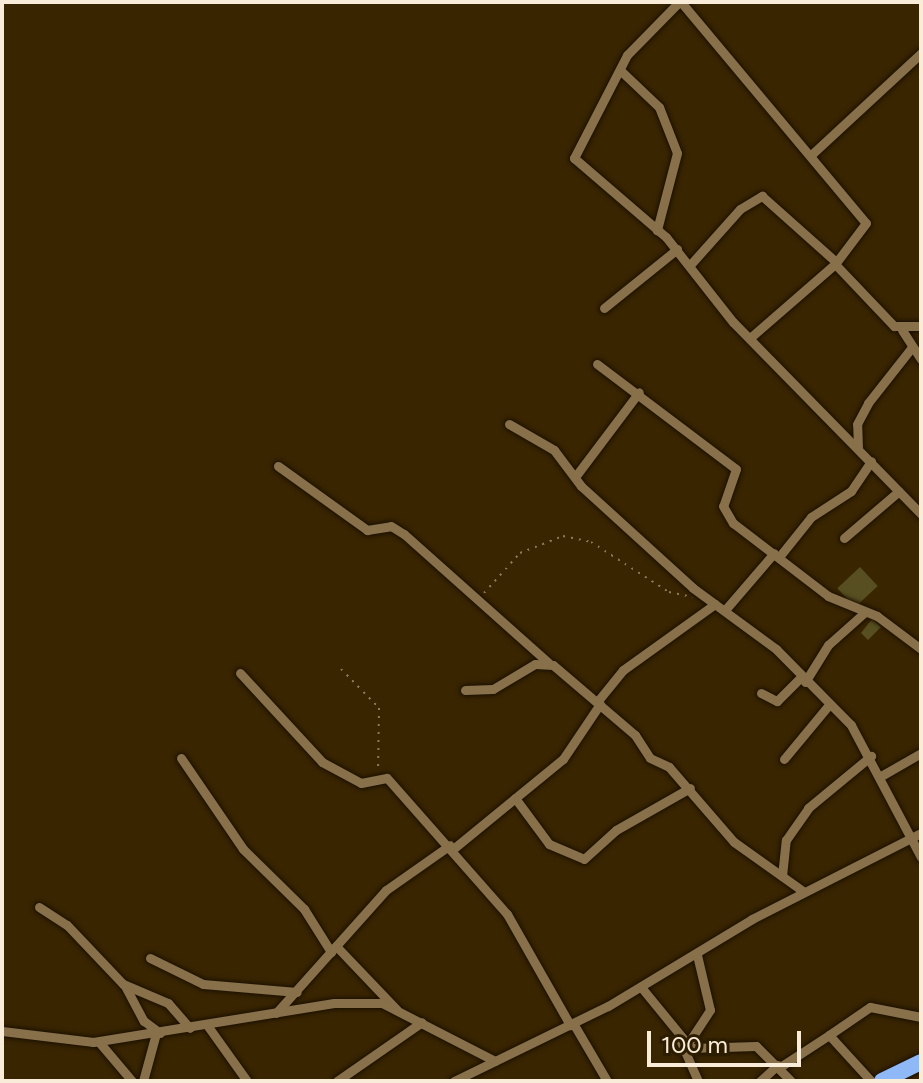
<!DOCTYPE html>
<style>
body{margin:0}
#map{position:relative;width:923px;height:1083px;overflow:hidden;background:#392500;font-family:Figtree,sans-serif}
div>[style]{position:absolute}
[style*='--x']{left:calc(var(--x)*1px);top:calc(var(--y)*1px);width:calc(var(--w)*1px);rotate:calc(var(--a)*1deg)}
.building>*{inset:0;background:#574f21;transform-origin:0 0}
.path>*{height:2px;margin-top:-1px;transform-origin:0;background:repeating-linear-gradient(90deg,#8b795c 0 2px,transparent 0 8px)}
.roads{filter:drop-shadow(0 0 2px #1b1000) drop-shadow(0 0 2px #1b1000)}
.street>*{height:9px;margin:-4.5px;padding:0 4.5px;transform-origin:4.5px;border-radius:4.5px;background:#87704a}
.highway>*{height:16px;margin:-8px;padding:0 8px;transform-origin:8px;border-radius:8px;background:#8fb8f6}
span{translate:-50% -50%;white-space:nowrap;text-align:center;line-height:1.15;-webkit-text-stroke:6px #2c1d01;paint-order:stroke}
.frame{position:absolute;inset:0;border:4px solid #f9ecd8;pointer-events:none}
.scale{position:absolute;left:647px;top:1031px;width:154px;height:36px;box-sizing:border-box;border:4px solid #f9ecd8;border-top:0;padding-left:10px;font-size:24px;line-height:28px;white-space:nowrap;color:#f9ecd8;-webkit-text-stroke:6px #2c1d01;paint-order:stroke}
</style>
<div id="map">
<div class="building">
<i style="left:860px;top:567px;width:26px;height:31px;rotate:47deg"></i>
<i style="clip-path:polygon(872px 619px,881px 627px,868px 640px,861px 633px)"></i>
</div>
<div class="path">
<i style="--x:484;--y:593;--w:54;--a:-48"></i>
<i style="--x:520;--y:553;--w:46;--a:-21.6"></i>
<i style="--x:563;--y:536;--w:29;--a:12"></i>
<i style="--x:591;--y:542;--w:93;--a:32.7"></i>
<i style="--x:669;--y:592;--w:24;--a:12"></i>
<i style="--x:341;--y:669;--w:54;--a:45.7"></i>
<i style="--x:379;--y:708;--w:62;--a:90.9"></i>
</div>
<div class="roads">
<div class="street">
<i style="--x:679;--y:2;--w:74;--a:134.5"></i>
<i style="--x:627;--y:55;--w:116;--a:117.2"></i>
<i style="--x:574;--y:158;--w:121;--a:40.7"></i>
<i style="--x:666;--y:237;--w:108;--a:51.8"></i>
<i style="--x:733;--y:322;--w:269;--a:45.6"></i>
<i style="--x:681;--y:2;--w:288;--a:50.1"></i>
<i style="--x:866;--y:223;--w:51;--a:127.1"></i>
<i style="--x:835;--y:264;--w:113;--a:139"></i>
<i style="--x:620;--y:70;--w:54;--a:43.5"></i>
<i style="--x:659;--y:107;--w:49;--a:68.6"></i>
<i style="--x:677;--y:153;--w:80;--a:104.6"></i>
<i style="--x:811;--y:155;--w:150;--a:-42.8"></i>
<i style="--x:835;--y:264;--w:86;--a:46.4"></i>
<i style="--x:894;--y:326;--w:27;--a:0"></i>
<i style="--x:690;--y:265;--w:75;--a:-48.2"></i>
<i style="--x:740;--y:209;--w:26;--a:-31"></i>
<i style="--x:762;--y:196;--w:99;--a:41.7"></i>
<i style="--x:604;--y:308;--w:94;--a:-38.9"></i>
<i style="--x:902;--y:330;--w:35;--a:57"></i>
<i style="--x:597;--y:364;--w:174;--a:37.1"></i>
<i style="--x:736;--y:469;--w:39;--a:109"></i>
<i style="--x:723;--y:506;--w:20;--a:60"></i>
<i style="--x:733;--y:523;--w:120;--a:37.5"></i>
<i style="--x:828;--y:596;--w:53;--a:22.2"></i>
<i style="--x:877;--y:616;--w:55;--a:36.9"></i>
<i style="--x:509;--y:424;--w:52;--a:30"></i>
<i style="--x:554;--y:450;--w:45;--a:53.1"></i>
<i style="--x:581;--y:486;--w:151;--a:42.3"></i>
<i style="--x:693;--y:588;--w:103;--a:36.3"></i>
<i style="--x:776;--y:649;--w:107;--a:45.4"></i>
<i style="--x:851;--y:725;--w:149;--a:62.1"></i>
<i style="--x:858;--y:448;--w:24;--a:-92"></i>
<i style="--x:857;--y:424;--w:24;--a:-62"></i>
<i style="--x:868;--y:403;--w:71;--a:-51.8"></i>
<i style="--x:278;--y:466;--w:110;--a:35.7"></i>
<i style="--x:367;--y:530;--w:24;--a:-9"></i>
<i style="--x:391;--y:526;--w:15;--a:32"></i>
<i style="--x:404;--y:534;--w:194;--a:41.7"></i>
<i style="--x:575;--y:477;--w:106;--a:-53"></i>
<i style="--x:844;--y:538;--w:72;--a:-40.5"></i>
<i style="--x:779;--y:557;--w:51;--a:-51.3"></i>
<i style="--x:811;--y:517;--w:48;--a:-33"></i>
<i style="--x:851;--y:491;--w:36;--a:-56"></i>
<i style="--x:725;--y:610;--w:75;--a:-49.3"></i>
<i style="--x:240;--y:673;--w:121;--a:47.3"></i>
<i style="--x:322;--y:762;--w:44;--a:28.3"></i>
<i style="--x:361;--y:783;--w:26;--a:-11"></i>
<i style="--x:387;--y:778;--w:181;--a:48.6"></i>
<i style="--x:507;--y:914;--w:128;--a:60.4"></i>
<i style="--x:805;--y:682;--w:44;--a:-58.1"></i>
<i style="--x:828;--y:645;--w:50;--a:-41.7"></i>
<i style="--x:465;--y:690;--w:28;--a:-2"></i>
<i style="--x:493;--y:689;--w:49;--a:-30.8"></i>
<i style="--x:535;--y:664;--w:18;--a:3"></i>
<i style="--x:553;--y:665;--w:108;--a:40.5"></i>
<i style="--x:635;--y:735;--w:27;--a:57"></i>
<i style="--x:650;--y:758;--w:21;--a:25"></i>
<i style="--x:669;--y:767;--w:99;--a:49.1"></i>
<i style="--x:734;--y:842;--w:86;--a:35.5"></i>
<i style="--x:761;--y:693;--w:18;--a:27"></i>
<i style="--x:777;--y:701;--w:34;--a:-45"></i>
<i style="--x:597;--y:702;--w:41;--a:-50.9"></i>
<i style="--x:623;--y:670;--w:113;--a:-35.7"></i>
<i style="--x:181;--y:758;--w:110;--a:55.7"></i>
<i style="--x:243;--y:849;--w:86;--a:44.5"></i>
<i style="--x:304;--y:909;--w:51;--a:57.9"></i>
<i style="--x:784;--y:759;--w:69;--a:-50.3"></i>
<i style="--x:881;--y:776;--w:46;--a:-29.9"></i>
<i style="--x:515;--y:798;--w:57;--a:53.5"></i>
<i style="--x:549;--y:844;--w:38;--a:23"></i>
<i style="--x:584;--y:859;--w:43;--a:-42.2"></i>
<i style="--x:616;--y:830;--w:85;--a:-29.6"></i>
<i style="--x:453;--y:849;--w:142;--a:-39.3"></i>
<i style="--x:563;--y:759;--w:66;--a:-56.1"></i>
<i style="--x:782;--y:876;--w:36;--a:-84"></i>
<i style="--x:786;--y:840;--w:39;--a:-55"></i>
<i style="--x:808;--y:808;--w:82;--a:-39.5"></i>
<i style="--x:39;--y:907;--w:33;--a:33"></i>
<i style="--x:67;--y:925;--w:81;--a:46.5"></i>
<i style="--x:123;--y:984;--w:49;--a:22.9"></i>
<i style="--x:168;--y:1003;--w:33;--a:49"></i>
<i style="--x:336;--y:946;--w:88;--a:46.4"></i>
<i style="--x:150;--y:958;--w:59;--a:26.1"></i>
<i style="--x:203;--y:984;--w:94;--a:4.9"></i>
<i style="--x:125;--y:986;--w:40;--a:62"></i>
<i style="--x:144;--y:1021;--w:20;--a:37"></i>
<i style="--x:641;--y:987;--w:79;--a:50.7"></i>
<i style="--x:691;--y:1048;--w:65;--a:-1.8"></i>
<i style="--x:756;--y:1046;--w:49;--a:45"></i>
<i style="--x:276;--y:1013;--w:165;--a:-48.2"></i>
<i style="--x:386;--y:890;--w:78;--a:-35.1"></i>
<i style="--x:573;--y:1023;--w:67;--a:59.6"></i>
<i style="--x:207;--y:1025;--w:69;--a:54.5"></i>
<i style="--x:2;--y:1031;--w:92;--a:6.9"></i>
<i style="--x:93;--y:1042;--w:244;--a:-9.2"></i>
<i style="--x:334;--y:1003;--w:48;--a:0"></i>
<i style="--x:382;--y:1003;--w:127;--a:27.2"></i>
<i style="--x:829;--y:1035;--w:50;--a:-34.3"></i>
<i style="--x:870;--y:1007;--w:52;--a:11.1"></i>
<i style="--x:680;--y:1040;--w:45;--a:66.3"></i>
<i style="--x:99;--y:1042;--w:51;--a:49.8"></i>
<i style="--x:687;--y:1045;--w:42;--a:-56.7"></i>
<i style="--x:710;--y:1010;--w:57;--a:-103.3"></i>
<i style="--x:780;--y:1067;--w:59;--a:-33.1"></i>
<i style="--x:829;--y:1035;--w:62;--a:47.6"></i>
<i style="--x:143;--y:1081;--w:50;--a:-74.8"></i>
<i style="--x:337;--y:1081;--w:103;--a:-34.8"></i>
<i style="--x:454;--y:1081;--w:171;--a:-26"></i>
<i style="--x:608;--y:1006;--w:168;--a:-31.1"></i>
<i style="--x:752;--y:919;--w:190;--a:-27"></i>
<i style="--x:760;--y:1081;--w:24;--a:-42"></i>
</div>
<div class="highway">
<i style="--x:882;--y:1081;--w:43;--a:-26"></i>
</div>
</div>
<div class="frame"></div>
<div class="scale">100 m</div>
</div>
